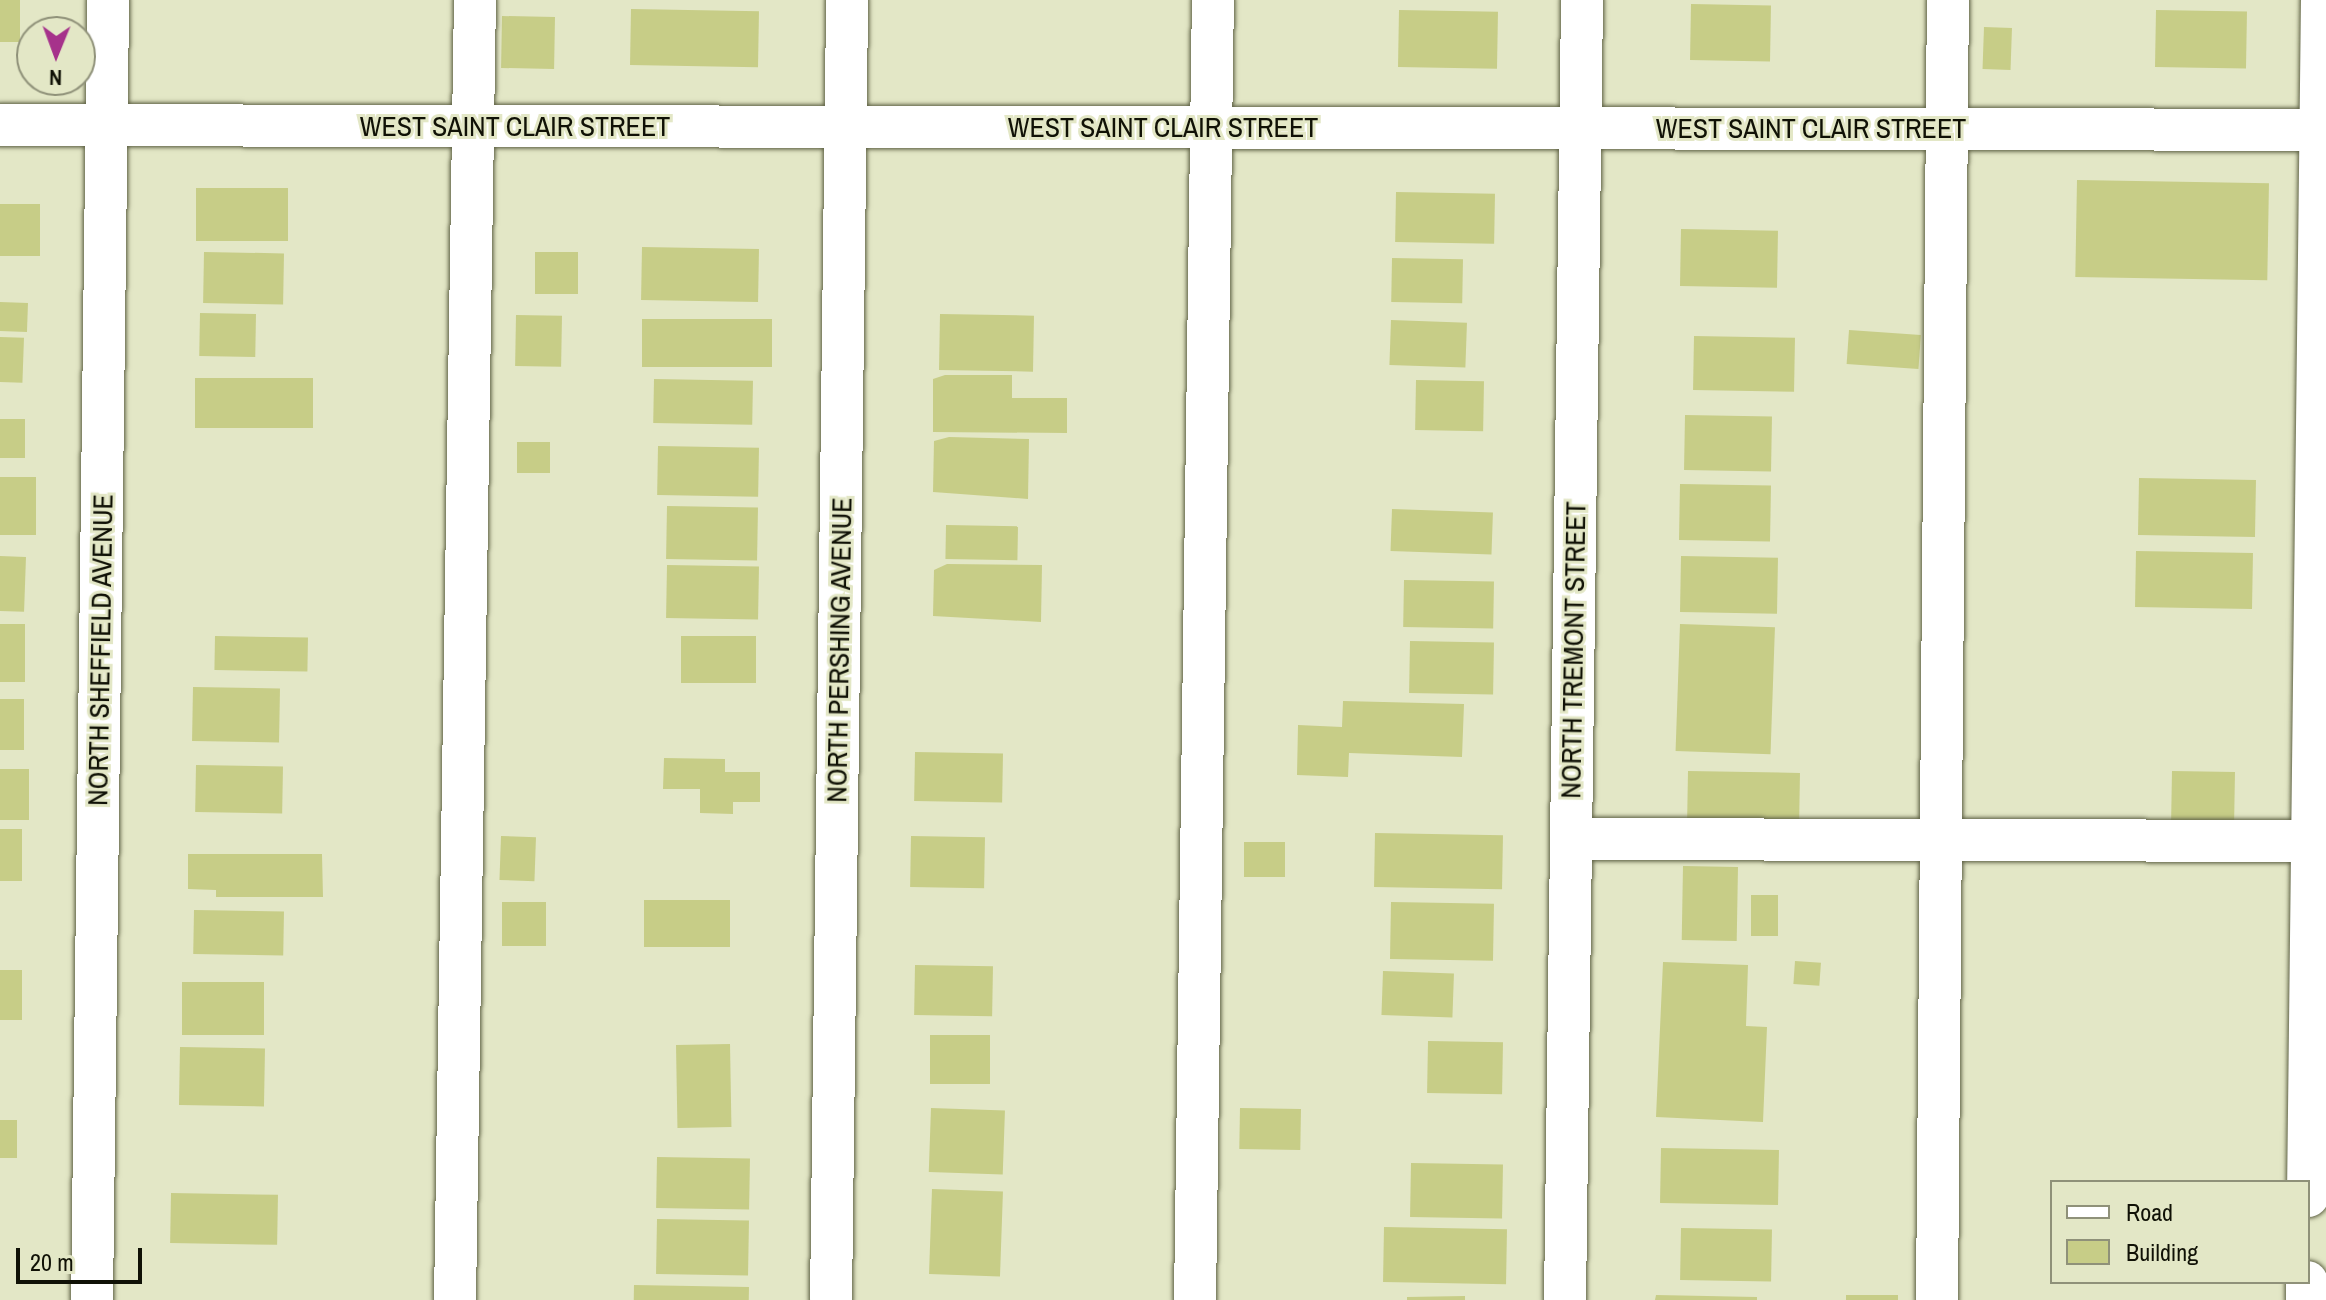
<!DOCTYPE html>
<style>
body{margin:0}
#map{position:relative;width:2326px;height:1300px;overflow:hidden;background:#e3e7c6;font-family:"Archivo Narrow",sans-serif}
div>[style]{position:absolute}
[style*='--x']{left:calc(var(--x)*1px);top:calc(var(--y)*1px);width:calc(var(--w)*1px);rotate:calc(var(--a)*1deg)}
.building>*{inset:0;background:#c7cd87;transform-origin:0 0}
.roads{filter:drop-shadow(0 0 2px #606346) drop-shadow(0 0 2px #606346)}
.minor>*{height:42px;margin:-21px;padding:0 21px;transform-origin:21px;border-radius:21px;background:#fff}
span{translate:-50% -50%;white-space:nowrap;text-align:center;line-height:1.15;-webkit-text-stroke:6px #e3e7c6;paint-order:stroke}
.street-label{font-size:28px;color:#101106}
.legend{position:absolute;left:2050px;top:1180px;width:260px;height:104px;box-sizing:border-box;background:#e3e7c6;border:2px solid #8f9179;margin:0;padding:10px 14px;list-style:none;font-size:24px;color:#101106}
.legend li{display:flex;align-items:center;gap:16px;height:40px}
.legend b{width:40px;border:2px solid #8f9179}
.north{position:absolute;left:16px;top:16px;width:80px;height:80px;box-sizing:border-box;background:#e3e7c6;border:2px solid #8f9179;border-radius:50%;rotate:181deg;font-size:22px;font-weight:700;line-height:32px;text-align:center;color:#101106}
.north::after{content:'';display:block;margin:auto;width:28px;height:36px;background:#a6328b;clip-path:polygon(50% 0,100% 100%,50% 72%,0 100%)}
.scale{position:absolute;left:16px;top:1248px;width:126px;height:36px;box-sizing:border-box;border:4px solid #101106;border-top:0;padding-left:10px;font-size:24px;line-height:28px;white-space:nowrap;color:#101106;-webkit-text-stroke:6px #e3e7c6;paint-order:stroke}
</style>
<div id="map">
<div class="building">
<i style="left:0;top:0;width:20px;height:42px"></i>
<i style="left:1691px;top:4px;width:80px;height:56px;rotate:1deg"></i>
<i style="left:631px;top:9px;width:128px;height:56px;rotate:1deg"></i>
<i style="left:1399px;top:10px;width:99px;height:57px;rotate:1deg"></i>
<i style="left:2156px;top:10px;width:91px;height:57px;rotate:1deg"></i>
<i style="left:502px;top:16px;width:53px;height:52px;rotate:1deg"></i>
<i style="left:1984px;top:27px;width:28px;height:42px;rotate:2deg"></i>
<i style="left:2077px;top:180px;width:192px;height:97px;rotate:1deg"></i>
<i style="left:196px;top:188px;width:92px;height:53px"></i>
<i style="left:1396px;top:192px;width:99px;height:50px;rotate:1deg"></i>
<i style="left:0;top:204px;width:40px;height:52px"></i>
<i style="left:1681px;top:229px;width:97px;height:57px;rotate:1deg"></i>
<i style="left:642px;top:247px;width:117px;height:53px;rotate:1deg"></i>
<i style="left:204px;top:252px;width:80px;height:51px;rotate:1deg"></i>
<i style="left:535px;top:252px;width:43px;height:42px"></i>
<i style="left:1392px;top:258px;width:71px;height:44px;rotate:1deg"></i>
<i style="left:0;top:302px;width:28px;height:29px;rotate:2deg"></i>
<i style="left:200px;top:313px;width:56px;height:43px;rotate:1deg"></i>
<i style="left:940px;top:314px;width:94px;height:56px;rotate:1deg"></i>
<i style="left:516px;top:315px;width:46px;height:51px;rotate:1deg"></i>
<i style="left:642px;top:319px;width:130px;height:48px"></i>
<i style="left:1391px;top:320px;width:76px;height:45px;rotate:2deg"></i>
<i style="left:1849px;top:330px;width:72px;height:34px;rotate:4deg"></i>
<i style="left:1694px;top:336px;width:101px;height:54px;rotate:1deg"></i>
<i style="left:0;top:337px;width:24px;height:45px;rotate:2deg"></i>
<i style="clip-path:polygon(945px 375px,1012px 375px,1012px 398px,1067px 398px,1067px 433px,933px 432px,933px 379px)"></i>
<i style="left:195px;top:378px;width:118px;height:50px"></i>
<i style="left:654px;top:379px;width:99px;height:44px;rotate:1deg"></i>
<i style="left:1416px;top:380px;width:68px;height:50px;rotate:1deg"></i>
<i style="left:1685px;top:415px;width:87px;height:55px;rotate:1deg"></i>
<i style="left:0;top:419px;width:25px;height:39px"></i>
<i style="clip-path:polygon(949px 437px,1029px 439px,1028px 499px,933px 492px,934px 441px)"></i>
<i style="left:517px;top:442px;width:33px;height:31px"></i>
<i style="left:658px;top:446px;width:101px;height:49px;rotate:1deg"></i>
<i style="left:0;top:477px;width:36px;height:58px"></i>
<i style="left:2139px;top:478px;width:117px;height:57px;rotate:1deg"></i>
<i style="left:1680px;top:484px;width:91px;height:56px;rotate:1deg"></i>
<i style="left:667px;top:506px;width:91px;height:53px;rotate:1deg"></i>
<i style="left:1392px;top:509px;width:101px;height:42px;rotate:2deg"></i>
<i style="left:946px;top:525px;width:72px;height:34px;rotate:1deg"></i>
<i style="left:2136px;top:551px;width:117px;height:56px;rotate:1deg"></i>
<i style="left:0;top:556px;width:26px;height:55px;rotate:2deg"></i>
<i style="left:1681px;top:556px;width:97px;height:56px;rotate:1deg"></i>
<i style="clip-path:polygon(947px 564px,1042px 565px,1041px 622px,933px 616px,934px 570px)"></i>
<i style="left:667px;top:565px;width:92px;height:53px;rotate:1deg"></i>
<i style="left:1404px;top:580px;width:90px;height:47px;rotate:1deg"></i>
<i style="left:0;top:624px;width:25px;height:58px"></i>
<i style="left:1680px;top:624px;width:95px;height:127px;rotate:2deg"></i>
<i style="left:215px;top:636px;width:93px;height:34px;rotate:1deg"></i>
<i style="left:681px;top:636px;width:75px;height:47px"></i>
<i style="left:1410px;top:641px;width:84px;height:52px;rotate:1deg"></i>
<i style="left:193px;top:687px;width:87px;height:54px;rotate:1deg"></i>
<i style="left:0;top:699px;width:24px;height:51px"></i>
<i style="clip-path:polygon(1343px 701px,1464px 704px,1462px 757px,1349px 753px,1348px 777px,1297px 775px,1298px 725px,1342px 727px)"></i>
<i style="left:915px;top:752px;width:88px;height:49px;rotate:1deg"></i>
<i style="clip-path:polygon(664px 758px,725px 759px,725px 772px,760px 772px,760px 802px,733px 802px,733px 814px,700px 813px,700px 789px,663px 789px)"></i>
<i style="left:196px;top:765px;width:87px;height:47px;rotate:1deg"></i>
<i style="left:0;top:769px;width:29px;height:51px"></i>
<i style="left:1688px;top:771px;width:112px;height:52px;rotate:1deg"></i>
<i style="left:2172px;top:771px;width:63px;height:54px;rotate:1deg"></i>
<i style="left:0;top:829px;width:22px;height:52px"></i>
<i style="left:1375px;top:833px;width:128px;height:54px;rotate:1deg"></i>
<i style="left:501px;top:836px;width:35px;height:44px;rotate:2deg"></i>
<i style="left:911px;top:836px;width:74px;height:51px;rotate:1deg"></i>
<i style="left:1244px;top:842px;width:41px;height:35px"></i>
<i style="clip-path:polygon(188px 854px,322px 854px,323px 897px,216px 897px,216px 890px,188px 889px)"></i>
<i style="left:1683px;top:866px;width:55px;height:74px;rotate:1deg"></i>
<i style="left:1751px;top:895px;width:27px;height:41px"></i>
<i style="left:644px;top:900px;width:86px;height:47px"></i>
<i style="left:502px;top:902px;width:44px;height:44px"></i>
<i style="left:1391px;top:902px;width:103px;height:57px;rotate:1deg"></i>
<i style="left:194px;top:910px;width:90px;height:44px;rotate:1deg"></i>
<i style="left:1795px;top:961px;width:26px;height:23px;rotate:4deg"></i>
<i style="clip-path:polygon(1663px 962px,1748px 965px,1746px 1026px,1767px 1027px,1763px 1122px,1656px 1117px)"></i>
<i style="left:915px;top:965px;width:78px;height:50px;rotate:1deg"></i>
<i style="left:0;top:970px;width:22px;height:50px"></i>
<i style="left:1383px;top:971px;width:71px;height:44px;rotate:2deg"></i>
<i style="left:182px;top:982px;width:82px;height:53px"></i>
<i style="left:930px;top:1035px;width:60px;height:49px"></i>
<i style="left:1428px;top:1041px;width:75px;height:52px;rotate:1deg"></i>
<i style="left:730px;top:1044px;width:83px;height:54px;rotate:89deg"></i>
<i style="left:180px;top:1047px;width:85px;height:58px;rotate:1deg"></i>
<i style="left:931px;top:1108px;width:74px;height:64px;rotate:2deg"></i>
<i style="left:1240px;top:1108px;width:61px;height:41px;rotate:1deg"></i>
<i style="left:0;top:1120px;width:17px;height:38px"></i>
<i style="left:1661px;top:1148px;width:118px;height:55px;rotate:1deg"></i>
<i style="left:657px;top:1157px;width:93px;height:51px;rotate:1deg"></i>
<i style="left:1411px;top:1163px;width:92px;height:54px;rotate:1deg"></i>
<i style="left:932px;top:1189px;width:71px;height:85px;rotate:2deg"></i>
<i style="left:171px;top:1193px;width:107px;height:50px;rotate:1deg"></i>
<i style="left:657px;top:1219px;width:92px;height:55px;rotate:1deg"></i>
<i style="left:1384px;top:1227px;width:123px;height:55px;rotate:1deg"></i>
<i style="left:1681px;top:1228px;width:91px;height:52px;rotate:1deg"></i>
<i style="left:634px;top:1285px;width:115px;height:15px;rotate:1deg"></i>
<i style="clip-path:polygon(1656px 1295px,1757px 1297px,1757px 1300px,1655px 1300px)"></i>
<i style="left:1846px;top:1295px;width:52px;height:5px"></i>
<i style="clip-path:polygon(1465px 1296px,1465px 1300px,1407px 1300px,1407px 1297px)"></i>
</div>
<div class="roads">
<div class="minor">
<i style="--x:0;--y:125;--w:2326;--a:0.12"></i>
<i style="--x:1571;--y:839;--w:741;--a:0.15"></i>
<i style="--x:2308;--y:1196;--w:1196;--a:-89.33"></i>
<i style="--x:92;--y:1300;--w:1300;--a:-89.29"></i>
<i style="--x:455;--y:1300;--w:1300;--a:-89.12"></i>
<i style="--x:831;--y:1300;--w:1300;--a:-89.29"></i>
<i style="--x:1195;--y:1300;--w:1300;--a:-89.21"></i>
<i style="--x:1565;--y:1300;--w:1300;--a:-89.25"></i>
<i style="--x:1937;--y:1300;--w:1300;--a:-89.52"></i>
<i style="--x:2307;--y:1300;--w:18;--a:-90"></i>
</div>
</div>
<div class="street-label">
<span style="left:515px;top:126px">WEST SAINT CLAIR STREET</span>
<span style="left:1163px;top:127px">WEST SAINT CLAIR STREET</span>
<span style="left:1811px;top:128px">WEST SAINT CLAIR STREET</span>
<span style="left:100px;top:650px;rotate:-89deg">NORTH SHEFFIELD AVENUE</span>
<span style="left:839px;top:650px;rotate:-89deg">NORTH PERSHING AVENUE</span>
<span style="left:1573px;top:650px;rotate:-89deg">NORTH TREMONT STREET</span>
</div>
<ul class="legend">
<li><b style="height:10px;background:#fff"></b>Road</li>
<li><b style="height:22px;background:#c7cd87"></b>Building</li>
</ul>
<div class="north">N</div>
<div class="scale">20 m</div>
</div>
